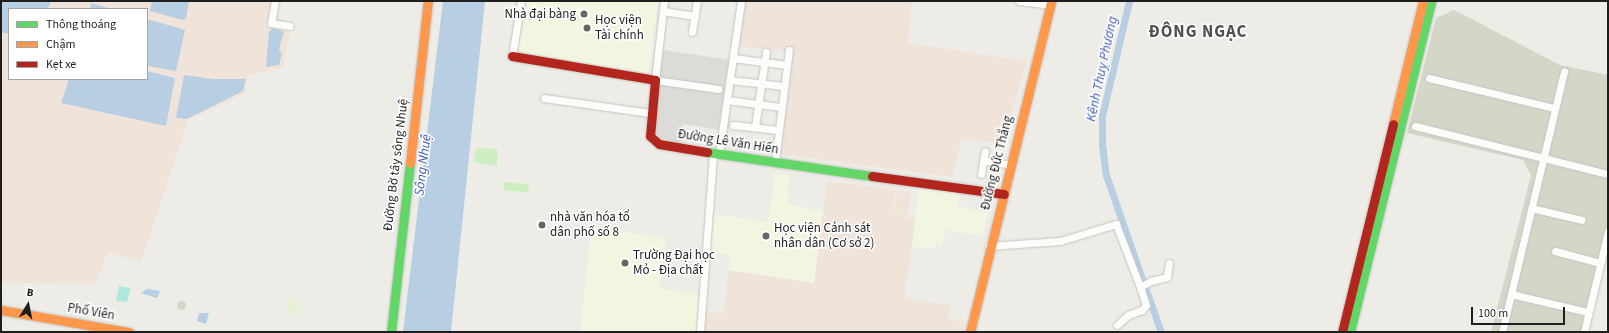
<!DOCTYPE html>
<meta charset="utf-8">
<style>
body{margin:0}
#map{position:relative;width:1609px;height:333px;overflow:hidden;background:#edece6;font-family:"Source Sans 3",sans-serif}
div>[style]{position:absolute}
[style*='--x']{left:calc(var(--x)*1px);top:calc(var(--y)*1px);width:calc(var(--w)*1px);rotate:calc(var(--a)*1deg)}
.residential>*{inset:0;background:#dcdbd8}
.commercial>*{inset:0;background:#f0e3da}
.education>*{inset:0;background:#f2f6e1}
.construction>*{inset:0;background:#d4d7c7}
.round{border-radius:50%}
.farmland>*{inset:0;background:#e8efd8}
.grass>*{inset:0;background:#ceeec2;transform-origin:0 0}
.pitch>*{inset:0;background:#aee9df}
.water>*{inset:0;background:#b7cee3}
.canal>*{height:7px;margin:-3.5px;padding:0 3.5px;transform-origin:3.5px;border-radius:3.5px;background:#b7cee3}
.roads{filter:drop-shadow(0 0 1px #c5c5c2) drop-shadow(0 0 1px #c5c5c2)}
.street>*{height:7px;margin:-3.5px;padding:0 3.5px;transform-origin:3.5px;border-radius:3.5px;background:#fcfcfb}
.fast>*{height:9px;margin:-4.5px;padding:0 4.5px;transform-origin:4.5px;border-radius:4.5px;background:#63d668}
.slow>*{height:9px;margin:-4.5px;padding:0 4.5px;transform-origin:4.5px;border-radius:4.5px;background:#ff974d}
.jam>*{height:9px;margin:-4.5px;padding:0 4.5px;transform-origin:4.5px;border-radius:4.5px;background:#b3261e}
.dots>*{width:11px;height:11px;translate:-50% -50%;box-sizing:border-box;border:2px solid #fff;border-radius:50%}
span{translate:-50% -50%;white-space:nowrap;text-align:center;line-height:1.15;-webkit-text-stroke:3px #fff;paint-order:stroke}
.poi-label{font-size:13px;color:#1e1e1e}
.right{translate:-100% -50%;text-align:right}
.left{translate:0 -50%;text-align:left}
.street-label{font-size:13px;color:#1e1e1e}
.water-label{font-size:14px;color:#425db6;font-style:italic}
.district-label{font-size:17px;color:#515151;font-weight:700;letter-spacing:1px}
.frame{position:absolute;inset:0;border:2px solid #1e1e1e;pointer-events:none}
.legend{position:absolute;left:8px;top:8px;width:140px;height:72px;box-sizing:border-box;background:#fff;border:1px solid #a5a5a5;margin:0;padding:5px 7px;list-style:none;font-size:12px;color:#1e1e1e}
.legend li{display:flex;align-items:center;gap:8px;height:20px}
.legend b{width:20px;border:1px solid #a5a5a5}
.north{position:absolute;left:8px;top:285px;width:40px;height:40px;-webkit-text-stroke:3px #fff;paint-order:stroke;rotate:10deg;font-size:11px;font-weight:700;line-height:16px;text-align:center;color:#1e1e1e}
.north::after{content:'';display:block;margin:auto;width:14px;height:18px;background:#1e1e1e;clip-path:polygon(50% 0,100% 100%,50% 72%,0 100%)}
.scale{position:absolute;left:1471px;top:307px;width:94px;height:18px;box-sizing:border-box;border:2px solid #1e1e1e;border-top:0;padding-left:5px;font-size:12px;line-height:14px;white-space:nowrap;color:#1e1e1e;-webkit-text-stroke:3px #fff;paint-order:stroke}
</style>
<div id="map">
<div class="residential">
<i style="clip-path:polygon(663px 50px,730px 60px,718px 130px,683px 124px,680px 144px,659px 137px,652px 121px)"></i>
</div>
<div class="commercial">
<i style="clip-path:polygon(evenodd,1px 1px,271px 1px,266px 26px,290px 32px,283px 68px,248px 75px,244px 94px,188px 120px,141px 262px,108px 252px,95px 284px,1px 283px,1px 1px,9px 9px,147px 9px,147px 79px,9px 79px,9px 9px)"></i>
<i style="clip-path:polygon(745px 1px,912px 1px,908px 43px,1027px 61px,1002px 143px,961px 139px,953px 177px,778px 154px,791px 52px,739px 46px)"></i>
<i style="clip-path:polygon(827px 181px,896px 190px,892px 214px,916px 219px,904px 298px,950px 305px,948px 319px,968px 323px,966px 332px,701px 332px,703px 311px,723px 314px,729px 270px,814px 283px)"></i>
<i style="clip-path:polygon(898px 190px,910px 192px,908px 216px,893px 214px)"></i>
</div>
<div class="education">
<i style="clip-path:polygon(523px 1px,658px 1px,648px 73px,517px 55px)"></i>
<i style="clip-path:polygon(775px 173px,790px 176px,787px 205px,823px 211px,814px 283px,729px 270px,730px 255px,710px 251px,714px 214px,768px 222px)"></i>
<i style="clip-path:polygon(919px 186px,960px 191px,958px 207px,988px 212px,983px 236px,945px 230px,942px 246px,937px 244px,931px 250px,912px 246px)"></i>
<i style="clip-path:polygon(591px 227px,666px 238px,659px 288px,697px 294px,701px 311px,698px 332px,580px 332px)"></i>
</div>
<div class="construction">
<i style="clip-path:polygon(1454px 10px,1560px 65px,1608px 75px,1608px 233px,1584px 332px,1491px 332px,1531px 175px,1523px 160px,1407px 133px,1436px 18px)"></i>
<i class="round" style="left:176.5px;top:300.5px;width:9px;height:9px"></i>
</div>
<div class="farmland">
<i style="clip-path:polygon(287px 296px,295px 298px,295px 308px,296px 298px,301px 299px,300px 315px,286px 314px)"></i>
</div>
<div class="grass">
<i style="clip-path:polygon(476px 148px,497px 149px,497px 166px,474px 162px)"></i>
<i style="left:504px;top:182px;width:25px;height:8px;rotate:5deg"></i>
</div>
<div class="pitch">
<i style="clip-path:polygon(119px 286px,131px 288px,127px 302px,116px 301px)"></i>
</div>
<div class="water">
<i style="clip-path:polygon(1px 1px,51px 1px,48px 9px,9px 9px,9px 34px,1px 32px)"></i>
<i style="clip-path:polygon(152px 1px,189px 1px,186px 19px,182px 20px,150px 11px)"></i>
<i style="clip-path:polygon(443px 1px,485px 1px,451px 332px,403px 332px)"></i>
<i style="clip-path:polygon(91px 3px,112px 9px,90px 9px)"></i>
<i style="clip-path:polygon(147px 19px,185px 30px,176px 71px,147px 66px)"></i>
<i style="clip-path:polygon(273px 28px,284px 32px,279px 49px,282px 54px,279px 65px,266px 67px,269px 32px)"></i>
<i style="clip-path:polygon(147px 71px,175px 78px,166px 126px,61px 103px,69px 79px,147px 79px)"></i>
<i style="clip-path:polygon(184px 75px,213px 79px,246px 79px,243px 91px,187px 119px,176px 118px)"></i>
<i style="clip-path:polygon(147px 289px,160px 291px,157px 298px,141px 293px)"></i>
<i style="clip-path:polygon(199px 313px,209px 313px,206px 324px,197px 321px)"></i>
</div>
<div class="canal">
<i style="--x:1129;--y:1;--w:118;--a:103.2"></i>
<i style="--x:1102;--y:116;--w:28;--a:90"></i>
<i style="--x:1102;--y:144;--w:31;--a:83"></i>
<i style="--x:1106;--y:175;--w:110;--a:70.9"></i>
<i style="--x:1146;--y:290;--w:45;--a:70.3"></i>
</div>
<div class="roads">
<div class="street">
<i style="--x:275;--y:1;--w:22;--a:100"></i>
<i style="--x:271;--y:23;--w:19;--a:9"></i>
<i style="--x:664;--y:1;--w:80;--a:96.5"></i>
<i style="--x:655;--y:80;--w:64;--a:8.1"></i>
<i style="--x:1019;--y:1;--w:31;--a:7"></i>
<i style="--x:663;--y:11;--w:32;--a:9"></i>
<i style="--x:692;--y:32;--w:31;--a:-81"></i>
<i style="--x:512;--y:56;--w:56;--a:-80.7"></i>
<i style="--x:733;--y:58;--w:54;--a:7.4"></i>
<i style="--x:1429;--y:78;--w:129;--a:13.5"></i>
<i style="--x:730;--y:80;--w:54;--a:6.3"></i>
<i style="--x:544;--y:98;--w:107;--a:8.1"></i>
<i style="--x:727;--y:100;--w:54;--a:7.4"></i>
<i style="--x:733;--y:125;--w:45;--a:6.3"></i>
<i style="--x:1415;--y:126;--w:199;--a:14"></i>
<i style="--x:755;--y:127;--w:76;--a:-81.7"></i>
<i style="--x:719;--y:154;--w:155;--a:-81.8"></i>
<i style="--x:983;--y:160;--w:28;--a:10"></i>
<i style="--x:775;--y:162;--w:113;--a:-82.9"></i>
<i style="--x:981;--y:174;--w:23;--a:-80"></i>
<i style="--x:1531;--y:208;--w:52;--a:13.2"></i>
<i style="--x:989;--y:246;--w:71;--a:-4"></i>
<i style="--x:1060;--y:241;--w:59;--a:-16.9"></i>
<i style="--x:1116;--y:224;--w:67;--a:69.1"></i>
<i style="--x:1140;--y:287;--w:13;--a:-29"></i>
<i style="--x:1151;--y:281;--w:16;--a:-14"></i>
<i style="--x:1167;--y:277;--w:14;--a:-82"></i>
<i style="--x:1555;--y:251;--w:47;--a:14.9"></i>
<i style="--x:1511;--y:294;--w:79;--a:13.2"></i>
<i style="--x:1117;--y:325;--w:15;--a:-42"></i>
<i style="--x:1128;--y:315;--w:15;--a:-20"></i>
<i style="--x:1142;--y:310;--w:6;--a:-51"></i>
<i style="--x:1146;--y:305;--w:19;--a:-108"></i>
<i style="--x:700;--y:332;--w:179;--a:-85.8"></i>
<i style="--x:1502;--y:332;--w:268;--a:-76.6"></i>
<i style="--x:1584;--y:332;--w:104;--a:-76.6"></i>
</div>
<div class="fast">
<i style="--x:707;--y:152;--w:167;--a:8.3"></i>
<i style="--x:391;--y:332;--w:170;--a:-83.6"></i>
<i style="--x:1350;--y:332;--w:341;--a:-76.2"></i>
</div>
<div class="slow">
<i style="--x:1393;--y:124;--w:127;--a:-76.3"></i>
<i style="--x:410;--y:163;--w:163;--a:-83.7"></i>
<i style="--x:1;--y:310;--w:130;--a:9.8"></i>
<i style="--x:970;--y:332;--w:341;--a:-76.2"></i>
</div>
<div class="jam">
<i style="--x:512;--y:56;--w:145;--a:9.5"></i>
<i style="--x:655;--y:80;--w:56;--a:95.1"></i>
<i style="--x:650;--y:136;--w:12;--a:42"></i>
<i style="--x:659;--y:144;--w:49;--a:9.5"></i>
<i style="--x:872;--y:176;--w:133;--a:7.8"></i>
<i style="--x:1342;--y:332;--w:214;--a:-76.2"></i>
</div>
</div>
<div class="dots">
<i style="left:584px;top:14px;background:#666664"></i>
<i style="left:587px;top:28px;background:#666664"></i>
<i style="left:542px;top:225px;background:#666664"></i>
<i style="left:766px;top:236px;background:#666664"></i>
<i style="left:625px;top:263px;background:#666664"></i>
</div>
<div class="poi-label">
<span class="right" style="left:576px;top:14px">Nhà đại bàng</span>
<span class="left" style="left:595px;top:28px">Học viện<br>Tài chính</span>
<span class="left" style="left:550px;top:225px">nhà văn hóa tổ<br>dân phố số 8</span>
<span class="left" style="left:774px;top:236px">Học viện Cảnh sát<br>nhân dân (Cơ sở 2)</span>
<span class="left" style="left:633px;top:263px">Trường Đại học<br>Mỏ - Địa chất</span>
</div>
<div class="street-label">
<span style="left:728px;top:142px;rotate:9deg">Đường Lê Văn Hiến</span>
<span style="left:997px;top:163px;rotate:-76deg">Đường Đức Thắng</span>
<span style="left:396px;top:165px;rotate:-83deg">Đường Bờ tây sông Nhuệ</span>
<span style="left:91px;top:312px;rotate:10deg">Phố Viên</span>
</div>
<div class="water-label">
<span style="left:1102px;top:69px;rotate:-78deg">Kênh Thuỵ Phương</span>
<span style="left:423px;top:165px;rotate:-83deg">Sông Nhuệ</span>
</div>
<div class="district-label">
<span style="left:1198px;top:33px">ĐÔNG NGẠC</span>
</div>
<div class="frame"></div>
<ul class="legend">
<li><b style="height:5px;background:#63d668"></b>Thông thoáng</li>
<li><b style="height:5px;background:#ff974d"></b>Chậm</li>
<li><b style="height:5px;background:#b3261e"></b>Kẹt xe</li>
</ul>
<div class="north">B</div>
<div class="scale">100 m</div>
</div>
